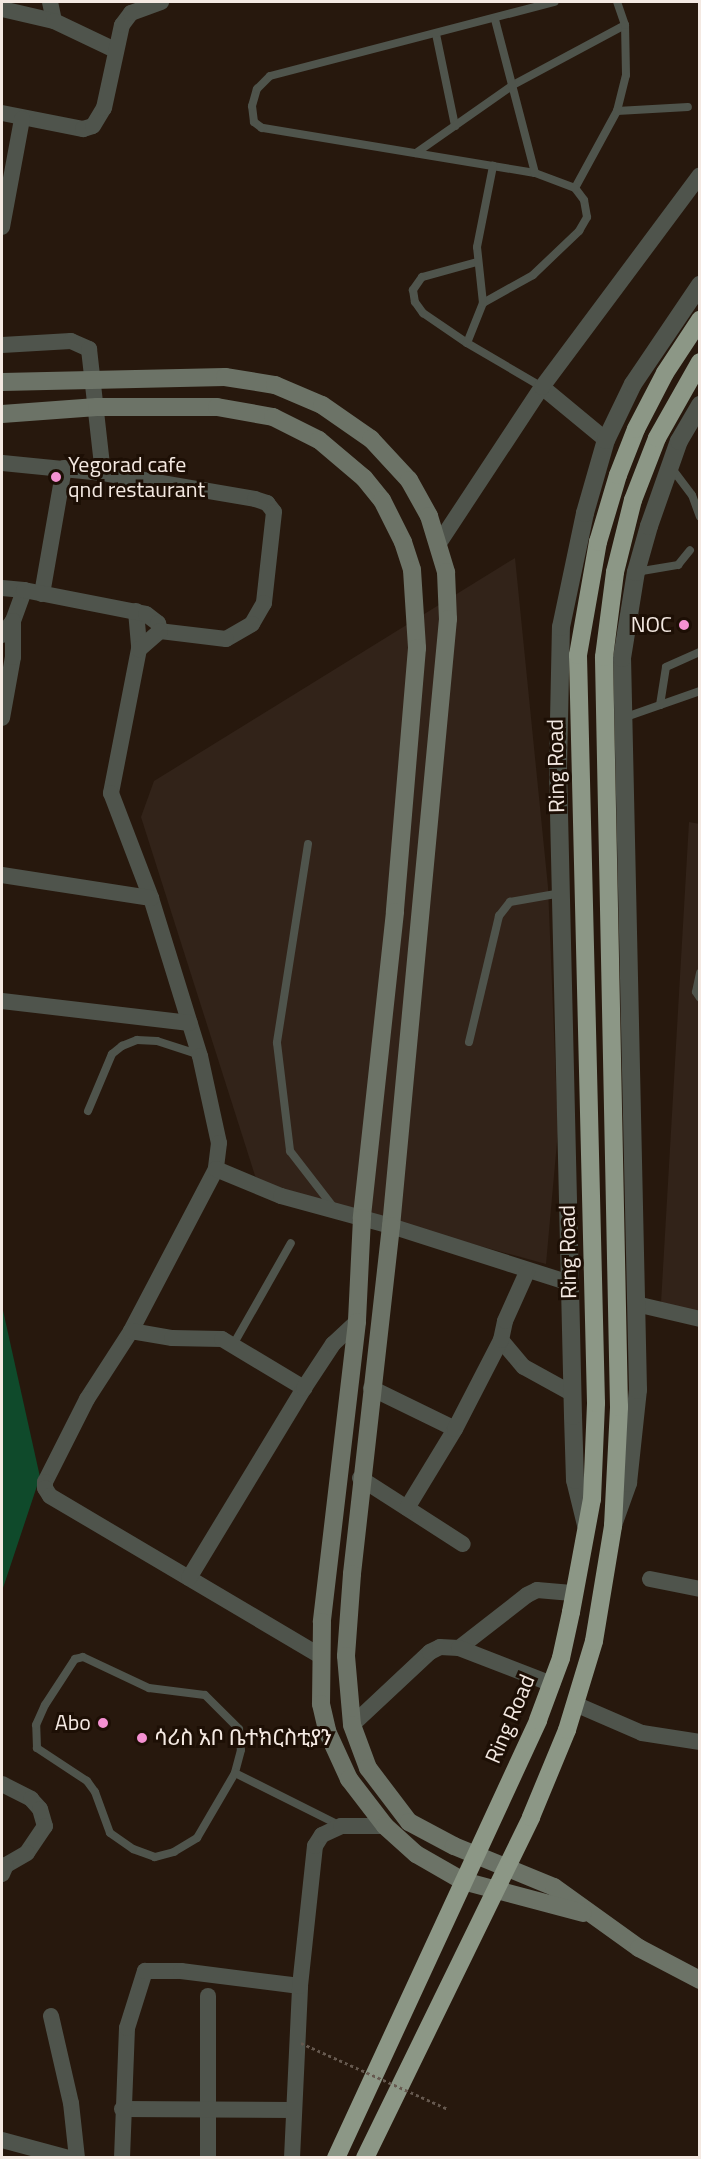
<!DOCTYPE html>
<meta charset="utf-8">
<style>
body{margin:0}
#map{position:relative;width:701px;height:2159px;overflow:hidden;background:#27180d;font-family:"Titillium Web","Noto Sans Ethiopic",sans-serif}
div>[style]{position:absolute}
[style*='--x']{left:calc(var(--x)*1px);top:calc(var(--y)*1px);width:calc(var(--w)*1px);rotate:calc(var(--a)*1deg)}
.industrial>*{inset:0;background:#322319}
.green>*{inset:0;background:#0f4a2b}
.service>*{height:8px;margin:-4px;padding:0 4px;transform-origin:4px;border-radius:4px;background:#4f544c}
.minor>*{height:16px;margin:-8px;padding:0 8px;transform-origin:8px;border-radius:8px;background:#4f544c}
.tertiary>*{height:18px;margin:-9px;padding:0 9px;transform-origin:9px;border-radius:9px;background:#4f544c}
.secondary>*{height:18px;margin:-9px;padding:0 9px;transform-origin:9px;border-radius:9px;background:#6c7367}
.trunk>*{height:18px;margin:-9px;padding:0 9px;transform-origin:9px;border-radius:9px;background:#8c9786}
.path-bridge>*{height:3px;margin-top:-1.5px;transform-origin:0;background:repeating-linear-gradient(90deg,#66594f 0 3px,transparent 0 6px)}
.dots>*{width:16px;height:16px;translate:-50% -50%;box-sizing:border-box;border:3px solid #1d0f05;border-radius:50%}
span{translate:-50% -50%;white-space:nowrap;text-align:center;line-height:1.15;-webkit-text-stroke:6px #1d0f05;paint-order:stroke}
.poi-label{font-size:22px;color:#f4e9e2}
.left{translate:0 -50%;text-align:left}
.right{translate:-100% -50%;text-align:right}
.street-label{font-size:22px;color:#f4e9e2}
.frame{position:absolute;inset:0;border:3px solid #f4e9e2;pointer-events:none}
</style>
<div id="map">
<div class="industrial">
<i style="clip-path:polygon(515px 558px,548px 887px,558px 1131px,546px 1264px,258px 1185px,141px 817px,154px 781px)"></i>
<i style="clip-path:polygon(689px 822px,700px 824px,699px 1314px,661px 1303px)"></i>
</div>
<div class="green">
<i style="clip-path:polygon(2px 1306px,40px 1477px,2px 1591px)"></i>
</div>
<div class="service">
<i style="--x:436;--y:34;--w:94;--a:78.3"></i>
<i style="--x:617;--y:111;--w:71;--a:-3.2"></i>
<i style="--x:416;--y:153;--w:118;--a:-35"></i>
<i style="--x:513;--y:85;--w:127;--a:-28.2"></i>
<i style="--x:535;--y:173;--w:277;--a:-170.6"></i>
<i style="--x:262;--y:128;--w:10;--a:-143"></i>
<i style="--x:254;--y:122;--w:16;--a:-97"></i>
<i style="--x:252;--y:106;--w:18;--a:-74"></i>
<i style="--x:257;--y:89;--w:18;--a:-45"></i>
<i style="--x:270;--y:76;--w:294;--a:-14.6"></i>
<i style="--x:575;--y:188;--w:88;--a:-61.4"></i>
<i style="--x:617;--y:111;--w:37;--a:-76"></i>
<i style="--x:626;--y:75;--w:50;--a:-91.1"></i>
<i style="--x:625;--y:25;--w:24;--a:-109"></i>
<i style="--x:477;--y:262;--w:57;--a:164.7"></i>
<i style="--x:422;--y:277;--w:16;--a:125"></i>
<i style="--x:413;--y:290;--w:12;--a:81"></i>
<i style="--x:415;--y:302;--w:14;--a:54"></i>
<i style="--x:423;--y:313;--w:53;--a:34.3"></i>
<i style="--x:467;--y:343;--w:87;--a:30.4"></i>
<i style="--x:483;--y:303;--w:57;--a:-29.2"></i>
<i style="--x:533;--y:275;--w:64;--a:-43.7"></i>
<i style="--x:579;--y:231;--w:16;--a:-60"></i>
<i style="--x:587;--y:217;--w:17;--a:-100"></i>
<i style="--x:584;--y:200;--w:15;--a:-127"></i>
<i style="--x:575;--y:188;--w:43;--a:-159.4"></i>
<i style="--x:535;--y:173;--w:159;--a:-104.6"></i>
<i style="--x:467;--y:343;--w:43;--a:-68.2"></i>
<i style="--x:483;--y:303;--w:56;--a:-96.1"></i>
<i style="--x:477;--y:247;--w:83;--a:-78.8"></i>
<i style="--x:670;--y:466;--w:36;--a:53"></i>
<i style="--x:692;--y:495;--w:23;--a:70"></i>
<i style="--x:636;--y:572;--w:43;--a:-9.5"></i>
<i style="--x:678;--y:565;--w:19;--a:-51"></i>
<i style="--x:660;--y:705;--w:38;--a:-81"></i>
<i style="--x:666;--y:667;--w:37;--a:-24"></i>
<i style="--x:623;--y:718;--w:82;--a:-19.3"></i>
<i style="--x:308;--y:844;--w:201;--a:98.9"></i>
<i style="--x:277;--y:1043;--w:109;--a:83.1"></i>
<i style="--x:290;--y:1151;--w:72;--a:52.3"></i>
<i style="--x:700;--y:973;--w:19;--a:102"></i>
<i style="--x:696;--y:992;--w:7;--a:56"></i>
<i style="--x:469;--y:1042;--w:130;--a:-76.6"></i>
<i style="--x:499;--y:916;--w:18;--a:-52"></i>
<i style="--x:510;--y:902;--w:52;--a:-10"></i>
<i style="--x:88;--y:1111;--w:62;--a:-67.2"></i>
<i style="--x:112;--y:1054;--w:13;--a:-39"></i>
<i style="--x:122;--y:1046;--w:16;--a:-22"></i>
<i style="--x:137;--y:1040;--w:20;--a:3"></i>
<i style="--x:157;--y:1041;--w:45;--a:18"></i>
<i style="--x:233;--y:1345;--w:117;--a:-60.4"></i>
<i style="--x:83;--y:1657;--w:73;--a:25.2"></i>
<i style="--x:149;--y:1688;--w:56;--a:7.1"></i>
<i style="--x:205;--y:1695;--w:48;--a:45"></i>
<i style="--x:239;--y:1729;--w:21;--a:85"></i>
<i style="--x:241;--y:1750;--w:24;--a:105"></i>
<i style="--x:235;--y:1773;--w:75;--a:120.3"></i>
<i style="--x:197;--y:1838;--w:27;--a:149"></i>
<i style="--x:174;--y:1852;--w:20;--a:165"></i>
<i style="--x:155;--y:1857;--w:23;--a:-160"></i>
<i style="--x:133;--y:1849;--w:28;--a:-145"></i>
<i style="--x:110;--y:1833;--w:44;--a:-110.1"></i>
<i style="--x:95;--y:1792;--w:14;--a:-126"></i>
<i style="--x:87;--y:1781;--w:60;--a:-146.6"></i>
<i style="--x:37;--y:1748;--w:23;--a:-92"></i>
<i style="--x:36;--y:1725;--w:22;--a:-66"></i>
<i style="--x:45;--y:1705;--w:55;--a:-56.9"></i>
<i style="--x:75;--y:1659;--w:8;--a:-14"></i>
<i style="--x:235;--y:1773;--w:119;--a:26.6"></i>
</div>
<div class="minor">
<i style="--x:50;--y:2;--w:19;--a:78"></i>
<i style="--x:2;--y:9;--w:53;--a:13"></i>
<i style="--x:54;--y:21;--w:68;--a:25.4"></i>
<i style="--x:2;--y:113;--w:83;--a:11.2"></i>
<i style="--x:83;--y:129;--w:10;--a:-17"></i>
<i style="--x:93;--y:126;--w:21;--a:-59"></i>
<i style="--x:104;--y:108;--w:85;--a:-77.8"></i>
<i style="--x:122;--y:25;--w:15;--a:-53"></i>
<i style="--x:131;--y:13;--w:32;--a:-20"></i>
<i style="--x:2;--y:227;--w:110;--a:-79.5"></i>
<i style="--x:2;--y:345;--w:69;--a:-3.3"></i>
<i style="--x:71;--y:341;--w:20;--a:24"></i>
<i style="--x:89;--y:349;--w:125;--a:83.6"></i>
<i style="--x:103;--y:473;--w:101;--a:-174.3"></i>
<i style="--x:542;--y:387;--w:83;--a:39.6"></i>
<i style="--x:103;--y:473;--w:154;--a:9.7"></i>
<i style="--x:255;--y:499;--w:13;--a:18"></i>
<i style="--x:267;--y:503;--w:11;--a:52"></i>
<i style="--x:274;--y:512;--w:92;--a:96.3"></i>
<i style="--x:264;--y:603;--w:24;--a:120"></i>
<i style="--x:252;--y:624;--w:30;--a:150"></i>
<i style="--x:226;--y:639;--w:66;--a:-173.1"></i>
<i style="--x:439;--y:543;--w:187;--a:-56.6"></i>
<i style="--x:542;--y:387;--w:264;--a:-53.3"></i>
<i style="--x:2;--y:588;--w:22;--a:5"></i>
<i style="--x:42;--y:594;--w:128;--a:-80.1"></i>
<i style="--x:136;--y:611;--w:38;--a:85"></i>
<i style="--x:139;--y:649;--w:147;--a:101"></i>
<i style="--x:111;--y:793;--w:112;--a:69.1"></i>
<i style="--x:151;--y:898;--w:165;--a:72.8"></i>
<i style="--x:200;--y:1056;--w:89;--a:77.7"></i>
<i style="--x:219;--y:1143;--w:26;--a:97"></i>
<i style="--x:216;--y:1169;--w:183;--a:117.7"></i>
<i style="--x:131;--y:1331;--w:81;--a:122.9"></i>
<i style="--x:87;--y:1399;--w:93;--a:116.8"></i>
<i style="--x:45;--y:1482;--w:6;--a:90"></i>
<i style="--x:45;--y:1488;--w:9;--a:58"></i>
<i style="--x:50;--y:1496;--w:315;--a:30.6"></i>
<i style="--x:2;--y:635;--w:18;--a:-52"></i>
<i style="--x:13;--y:621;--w:33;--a:-70"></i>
<i style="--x:24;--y:590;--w:124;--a:11.1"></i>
<i style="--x:146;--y:614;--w:15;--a:37"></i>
<i style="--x:158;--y:623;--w:8;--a:76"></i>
<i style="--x:160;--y:631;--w:28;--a:139"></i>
<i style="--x:2;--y:718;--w:62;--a:-79.8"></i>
<i style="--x:13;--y:657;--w:36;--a:-90"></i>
<i style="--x:2;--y:875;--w:151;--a:8.8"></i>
<i style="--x:2;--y:1001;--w:189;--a:6.7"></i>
<i style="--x:216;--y:1169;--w:70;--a:22.6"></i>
<i style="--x:281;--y:1196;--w:114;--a:15.3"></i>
<i style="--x:391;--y:1226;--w:188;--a:17.7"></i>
<i style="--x:636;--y:1304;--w:66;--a:13.2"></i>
<i style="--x:131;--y:1331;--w:42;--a:9.7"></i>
<i style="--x:172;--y:1338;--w:50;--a:1.1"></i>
<i style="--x:222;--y:1339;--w:96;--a:30.9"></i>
<i style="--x:501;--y:1340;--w:35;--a:50"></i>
<i style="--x:524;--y:1367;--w:56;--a:28.9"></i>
<i style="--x:371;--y:1388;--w:93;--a:26"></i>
<i style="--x:360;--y:1478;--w:122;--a:32.7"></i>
<i style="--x:407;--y:1508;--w:92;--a:-58.7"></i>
<i style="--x:455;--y:1429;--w:100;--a:-62.7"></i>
<i style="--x:501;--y:1340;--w:19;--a:-78"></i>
<i style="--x:505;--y:1321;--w:54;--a:-65.8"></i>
<i style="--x:189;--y:1578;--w:222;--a:-58.8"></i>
<i style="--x:304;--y:1388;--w:53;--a:-56.6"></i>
<i style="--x:333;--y:1344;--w:33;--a:-43"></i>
<i style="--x:650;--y:1579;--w:51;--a:11.3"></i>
<i style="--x:459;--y:1648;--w:86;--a:-37.9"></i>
<i style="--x:527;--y:1595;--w:11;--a:-27"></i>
<i style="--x:537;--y:1590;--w:38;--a:5"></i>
<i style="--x:575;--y:1704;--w:73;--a:23.4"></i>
<i style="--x:642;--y:1733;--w:59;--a:8.8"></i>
<i style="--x:352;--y:1725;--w:107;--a:-43.1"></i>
<i style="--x:430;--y:1652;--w:11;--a:-27"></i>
<i style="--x:440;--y:1647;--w:19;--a:3"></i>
<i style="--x:459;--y:1648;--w:100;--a:21.2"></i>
<i style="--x:2;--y:1784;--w:33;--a:27"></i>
<i style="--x:31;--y:1799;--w:13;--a:48"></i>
<i style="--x:40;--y:1809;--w:18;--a:74"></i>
<i style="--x:45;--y:1826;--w:32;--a:124"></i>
<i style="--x:27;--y:1853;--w:24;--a:150"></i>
<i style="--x:6;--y:1865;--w:10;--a:114"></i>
<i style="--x:208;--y:1996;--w:162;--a:90"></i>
<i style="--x:51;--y:2016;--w:89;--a:77.1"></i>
<i style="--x:71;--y:2103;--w:55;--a:83.8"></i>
<i style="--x:122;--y:2109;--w:171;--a:0.3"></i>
<i style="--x:2;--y:2140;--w:69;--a:15"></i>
<i style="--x:122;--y:2158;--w:130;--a:-87.8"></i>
<i style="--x:127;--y:2028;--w:60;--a:-72.5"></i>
<i style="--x:145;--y:1971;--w:36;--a:0"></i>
<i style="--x:181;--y:1971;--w:120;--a:7.2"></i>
<i style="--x:292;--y:2158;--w:172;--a:-87.3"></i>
<i style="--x:300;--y:1986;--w:141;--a:-83.9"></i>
<i style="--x:315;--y:1846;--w:13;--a:-58"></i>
<i style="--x:322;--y:1835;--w:21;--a:-25"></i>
<i style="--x:341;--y:1826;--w:44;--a:0"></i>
</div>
<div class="tertiary">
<i style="--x:586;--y:1525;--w:46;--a:-103.7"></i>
<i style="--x:575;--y:1480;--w:64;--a:-91.8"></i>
<i style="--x:573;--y:1416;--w:648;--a:-91.33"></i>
<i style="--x:558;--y:768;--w:141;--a:-88.8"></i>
<i style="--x:561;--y:627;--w:116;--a:-78.1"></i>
<i style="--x:585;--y:513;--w:76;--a:-74"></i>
<i style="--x:606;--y:440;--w:62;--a:-64.3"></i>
<i style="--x:633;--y:384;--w:120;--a:-55.9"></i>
<i style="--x:613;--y:1525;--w:45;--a:-70.3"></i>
<i style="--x:628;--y:1483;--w:94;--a:-83.9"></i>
<i style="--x:638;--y:1390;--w:732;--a:-91.25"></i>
<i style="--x:622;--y:658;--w:87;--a:-80.8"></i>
<i style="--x:636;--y:572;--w:48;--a:-74.2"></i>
<i style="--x:649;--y:526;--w:90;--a:-70.6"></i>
<i style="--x:679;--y:441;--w:42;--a:-59.7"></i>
</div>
<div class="secondary">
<i style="--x:2;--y:382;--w:223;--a:-1.3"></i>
<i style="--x:225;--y:377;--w:51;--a:9.1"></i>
<i style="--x:275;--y:385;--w:51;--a:23.1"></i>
<i style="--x:322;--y:405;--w:60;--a:34.8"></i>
<i style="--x:371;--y:439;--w:56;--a:47.2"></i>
<i style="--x:409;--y:480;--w:41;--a:60.9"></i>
<i style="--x:429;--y:516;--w:59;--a:73.1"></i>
<i style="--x:446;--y:572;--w:47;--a:87.6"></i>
<i style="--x:448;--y:619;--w:610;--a:95.36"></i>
<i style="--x:391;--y:1226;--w:350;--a:96.4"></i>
<i style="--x:352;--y:1574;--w:82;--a:94.2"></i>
<i style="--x:346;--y:1656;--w:69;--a:85"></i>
<i style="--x:352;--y:1725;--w:46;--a:69.6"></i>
<i style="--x:368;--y:1768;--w:68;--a:52.8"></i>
<i style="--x:409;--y:1822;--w:51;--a:28.1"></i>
<i style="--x:454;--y:1846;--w:108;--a:22.3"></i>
<i style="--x:554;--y:1887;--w:105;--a:35.7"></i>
<i style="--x:639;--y:1948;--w:69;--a:27.7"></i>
<i style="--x:2;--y:414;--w:95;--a:-4.2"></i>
<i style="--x:97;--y:407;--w:120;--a:0"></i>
<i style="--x:217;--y:407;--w:57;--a:10.1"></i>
<i style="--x:273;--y:417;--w:51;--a:26.6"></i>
<i style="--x:319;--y:440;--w:59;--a:40.2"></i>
<i style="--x:364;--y:478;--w:28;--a:51"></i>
<i style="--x:382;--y:500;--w:47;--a:63.4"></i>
<i style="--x:403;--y:542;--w:29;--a:72"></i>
<i style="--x:412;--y:570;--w:78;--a:86.3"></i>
<i style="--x:417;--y:648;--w:265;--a:94.8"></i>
<i style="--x:395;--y:912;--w:308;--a:96.2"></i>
<i style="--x:362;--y:1218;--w:104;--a:92.8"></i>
<i style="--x:357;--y:1322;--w:302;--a:96.7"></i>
<i style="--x:322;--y:1622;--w:82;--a:90.7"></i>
<i style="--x:321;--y:1704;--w:28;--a:77"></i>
<i style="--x:327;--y:1731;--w:53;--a:65.4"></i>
<i style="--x:349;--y:1779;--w:59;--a:52.5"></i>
<i style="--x:385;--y:1826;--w:42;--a:42.1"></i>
<i style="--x:416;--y:1854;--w:54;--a:29.9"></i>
<i style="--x:463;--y:1881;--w:124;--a:14.9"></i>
</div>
<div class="trunk">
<i style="--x:336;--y:2158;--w:482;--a:-65.2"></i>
<i style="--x:538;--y:1720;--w:66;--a:-69.6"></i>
<i style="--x:561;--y:1658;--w:47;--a:-77.7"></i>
<i style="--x:571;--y:1612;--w:115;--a:-79.5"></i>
<i style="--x:592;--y:1499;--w:96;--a:-87.6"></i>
<i style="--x:596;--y:1403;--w:748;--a:-91.38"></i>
<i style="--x:578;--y:655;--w:115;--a:-80"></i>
<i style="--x:598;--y:542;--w:70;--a:-73.4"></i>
<i style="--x:618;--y:475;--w:49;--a:-68.6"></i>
<i style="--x:636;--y:429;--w:63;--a:-62.6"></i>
<i style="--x:665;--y:373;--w:64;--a:-56.6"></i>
<i style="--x:365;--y:2158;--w:379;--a:-64"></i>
<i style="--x:531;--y:1817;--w:94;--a:-67.5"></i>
<i style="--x:567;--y:1730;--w:93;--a:-73.1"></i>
<i style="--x:594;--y:1641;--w:117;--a:-80.6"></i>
<i style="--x:613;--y:1526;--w:119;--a:-87.1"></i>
<i style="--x:619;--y:1407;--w:750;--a:-91.15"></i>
<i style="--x:604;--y:657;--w:86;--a:-82.6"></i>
<i style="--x:615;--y:572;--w:74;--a:-76"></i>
<i style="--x:633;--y:500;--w:66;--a:-68.8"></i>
<i style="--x:657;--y:438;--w:87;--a:-60.5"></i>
</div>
<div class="path-bridge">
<i style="--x:301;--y:2043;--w:161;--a:24.2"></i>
</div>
<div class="dots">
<i style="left:56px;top:477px;background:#f591d2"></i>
<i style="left:684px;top:625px;background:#f591d2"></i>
<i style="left:103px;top:1723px;background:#f591d2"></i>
<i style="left:142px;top:1738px;background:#f591d2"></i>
</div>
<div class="poi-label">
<span class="left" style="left:68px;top:477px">Yegorad cafe<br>qnd restaurant</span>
<span class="right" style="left:672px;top:625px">NOC</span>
<span class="right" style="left:91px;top:1723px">Abo</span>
<span class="left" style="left:154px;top:1738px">ሳሪስ አቦ ቤተክርስቲያን</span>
</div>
<div class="street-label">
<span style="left:556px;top:766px;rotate:-91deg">Ring Road</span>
<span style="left:568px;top:1252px;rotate:-91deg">Ring Road</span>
<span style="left:510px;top:1719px;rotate:-67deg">Ring Road</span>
</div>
<div class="frame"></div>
</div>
